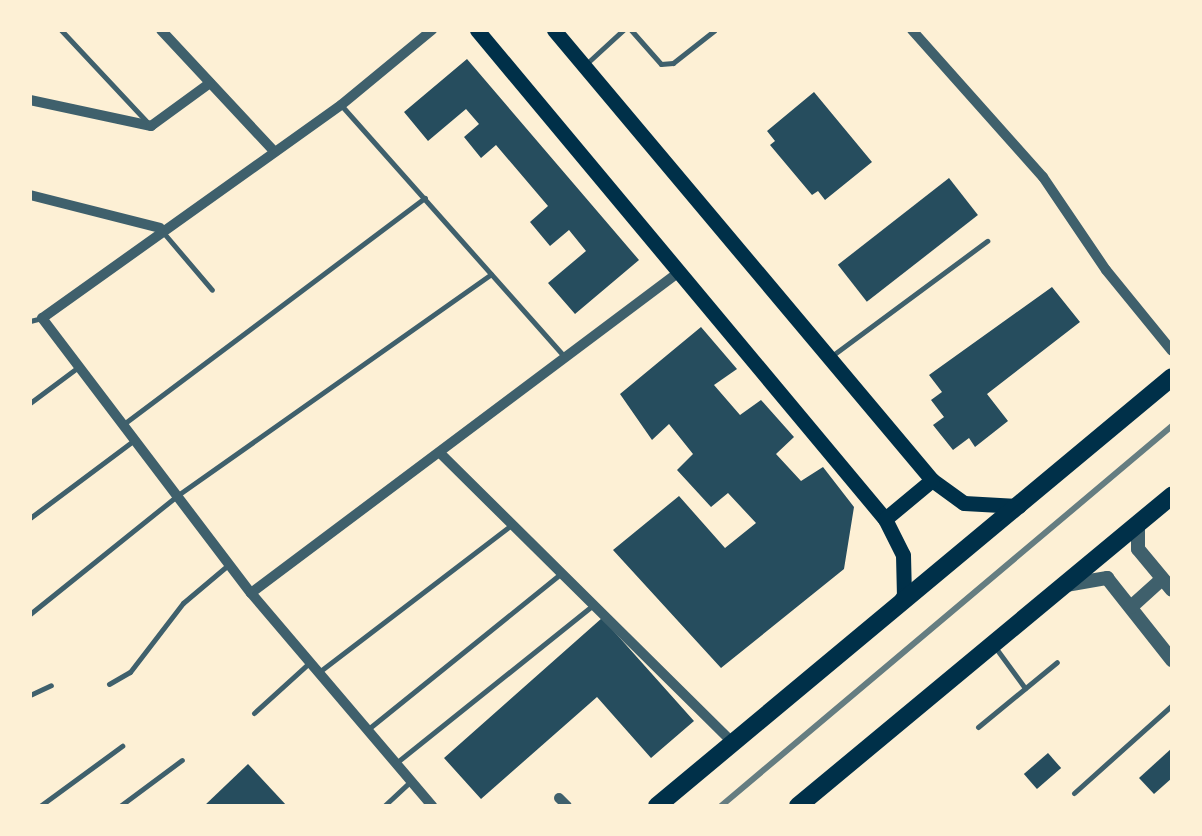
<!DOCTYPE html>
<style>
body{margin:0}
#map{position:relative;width:1202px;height:836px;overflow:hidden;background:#fdf0d5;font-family:"Nunito Sans",sans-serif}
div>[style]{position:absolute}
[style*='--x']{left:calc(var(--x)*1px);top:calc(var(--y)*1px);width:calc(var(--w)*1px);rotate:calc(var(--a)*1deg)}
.building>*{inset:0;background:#264d5e;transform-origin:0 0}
.service>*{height:5px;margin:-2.5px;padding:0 2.5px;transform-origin:2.5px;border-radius:2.5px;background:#3f606c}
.minor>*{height:10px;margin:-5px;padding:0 5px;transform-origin:5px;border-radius:5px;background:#3f606c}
.tertiary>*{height:14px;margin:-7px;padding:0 7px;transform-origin:7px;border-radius:7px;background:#3f606c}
.secondary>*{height:15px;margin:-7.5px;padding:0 7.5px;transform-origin:7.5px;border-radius:7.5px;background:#003049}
.trunk>*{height:18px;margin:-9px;padding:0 9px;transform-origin:9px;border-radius:9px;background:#003049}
.rail>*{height:6px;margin:-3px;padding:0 3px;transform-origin:3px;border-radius:3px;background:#657d81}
span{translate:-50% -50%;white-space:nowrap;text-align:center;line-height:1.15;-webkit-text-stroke:8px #fdf0d5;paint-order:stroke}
.frame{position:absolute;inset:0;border:32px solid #fdf0d5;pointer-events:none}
</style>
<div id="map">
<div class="building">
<i style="clip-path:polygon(467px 59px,639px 260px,575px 314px,548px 283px,586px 251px,569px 230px,550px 246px,530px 222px,548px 206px,496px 145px,481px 158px,464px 137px,479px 124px,466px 109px,428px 141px,404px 112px)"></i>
<i style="clip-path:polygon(814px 92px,872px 162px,825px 200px,818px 191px,812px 195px,770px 145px,775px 141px,767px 131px)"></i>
<i style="left:949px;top:178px;width:47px;height:141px;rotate:52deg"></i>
<i style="clip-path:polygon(1052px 287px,1080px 322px,987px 394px,1008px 421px,975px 447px,969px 438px,953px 450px,933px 425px,944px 417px,931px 400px,942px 392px,929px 375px)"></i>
<i style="clip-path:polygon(701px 327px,737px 369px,714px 385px,740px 415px,761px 400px,794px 437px,776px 454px,801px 481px,823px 467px,854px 507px,844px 569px,721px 668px,613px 550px,679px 496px,725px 548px,756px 523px,728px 493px,711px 507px,677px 470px,693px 454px,669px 424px,652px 440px,620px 394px)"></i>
<i style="clip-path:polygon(602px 618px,694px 721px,651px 758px,597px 697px,481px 799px,444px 758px)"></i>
<i style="clip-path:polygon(1172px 748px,1172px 778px,1154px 794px,1139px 778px)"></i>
<i style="left:1048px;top:753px;width:20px;height:32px;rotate:49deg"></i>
<i style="clip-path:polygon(248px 764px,287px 806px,204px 806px)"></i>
</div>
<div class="service">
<i style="--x:61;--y:30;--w:127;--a:46.9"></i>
<i style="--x:631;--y:30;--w:45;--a:48.6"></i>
<i style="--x:661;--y:64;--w:12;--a:-5"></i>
<i style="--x:673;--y:63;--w:53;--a:-38.2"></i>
<i style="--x:585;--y:65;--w:52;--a:-42.6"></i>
<i style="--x:341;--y:105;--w:337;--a:48.4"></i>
<i style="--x:162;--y:231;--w:77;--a:49.7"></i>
<i style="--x:30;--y:321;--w:12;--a:-14"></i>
<i style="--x:833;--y:355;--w:192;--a:-36.5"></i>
<i style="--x:30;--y:403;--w:59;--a:-36.7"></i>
<i style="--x:125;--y:423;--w:375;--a:-36.9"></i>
<i style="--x:30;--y:518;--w:129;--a:-36.8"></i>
<i style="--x:30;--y:614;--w:190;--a:-38.8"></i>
<i style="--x:178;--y:495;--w:383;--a:-35.2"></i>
<i style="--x:995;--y:647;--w:51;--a:53.8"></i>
<i style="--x:319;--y:672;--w:242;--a:-37.4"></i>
<i style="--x:109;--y:684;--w:24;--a:-30"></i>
<i style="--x:130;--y:672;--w:87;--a:-52.5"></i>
<i style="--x:183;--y:603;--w:57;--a:-40.1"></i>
<i style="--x:30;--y:695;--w:23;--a:-25"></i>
<i style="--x:254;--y:713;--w:73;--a:-42.2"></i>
<i style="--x:978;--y:727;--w:102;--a:-39.4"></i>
<i style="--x:367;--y:730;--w:248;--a:-38.9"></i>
<i style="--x:396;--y:763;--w:253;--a:-38.7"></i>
<i style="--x:1074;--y:793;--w:132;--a:-41.9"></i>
<i style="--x:40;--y:806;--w:102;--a:-36.2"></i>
<i style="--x:120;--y:806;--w:77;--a:-36.6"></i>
<i style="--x:384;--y:806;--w:34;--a:-43"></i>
</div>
<div class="minor">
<i style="--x:161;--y:30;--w:166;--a:47"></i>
<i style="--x:432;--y:30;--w:118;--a:140.5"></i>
<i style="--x:341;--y:105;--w:367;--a:144.5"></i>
<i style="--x:42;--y:318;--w:345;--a:52.8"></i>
<i style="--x:251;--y:593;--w:280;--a:49.6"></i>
<i style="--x:912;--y:30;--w:197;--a:48.3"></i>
<i style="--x:1043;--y:177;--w:112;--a:55.9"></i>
<i style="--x:1106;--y:270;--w:104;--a:50.8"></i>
<i style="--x:30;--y:100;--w:124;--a:12.1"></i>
<i style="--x:151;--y:126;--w:73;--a:-36.1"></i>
<i style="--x:30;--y:195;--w:134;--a:14.2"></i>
<i style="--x:440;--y:453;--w:412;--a:44.7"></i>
<i style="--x:251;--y:593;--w:535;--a:-36.87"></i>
<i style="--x:559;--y:798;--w:11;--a:45"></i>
</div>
<div class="tertiary">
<i style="--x:1138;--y:525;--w:24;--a:90"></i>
<i style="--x:1138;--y:549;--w:53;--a:50.3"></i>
<i style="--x:1066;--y:585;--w:42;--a:-9.7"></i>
<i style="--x:1107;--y:578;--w:105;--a:51.6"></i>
<i style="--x:1131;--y:607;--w:42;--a:-42.1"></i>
</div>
<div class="secondary">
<i style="--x:477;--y:30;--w:637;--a:50.16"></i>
<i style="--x:885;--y:519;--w:40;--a:63.4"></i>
<i style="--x:903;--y:555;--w:40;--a:88.6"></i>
<i style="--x:904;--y:595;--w:13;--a:122"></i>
<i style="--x:554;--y:30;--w:588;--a:49.97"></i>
<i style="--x:932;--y:480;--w:39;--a:36"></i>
<i style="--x:964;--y:503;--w:55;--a:3.1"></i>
<i style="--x:885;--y:519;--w:61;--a:-39.7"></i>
</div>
<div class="trunk">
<i style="--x:657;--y:806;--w:670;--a:-39.79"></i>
<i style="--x:798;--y:806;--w:486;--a:-39.7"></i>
</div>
<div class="rail">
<i style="--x:721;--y:806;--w:590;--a:-40.12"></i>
</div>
<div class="frame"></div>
</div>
